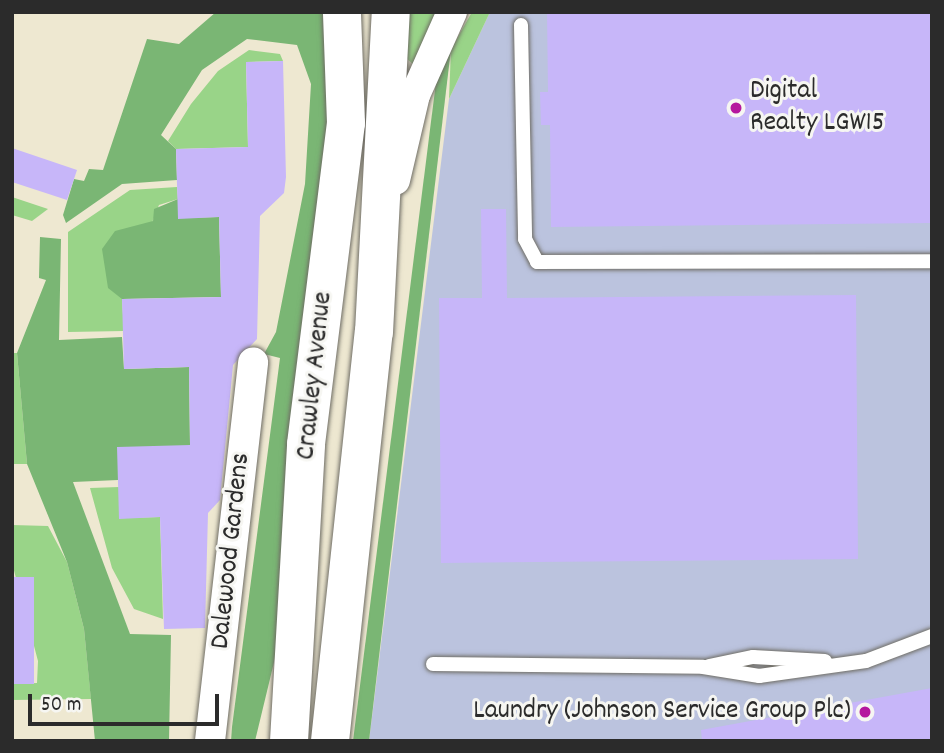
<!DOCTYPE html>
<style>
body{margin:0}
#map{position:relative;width:944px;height:753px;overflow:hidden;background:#eee8d1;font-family:Dekko,sans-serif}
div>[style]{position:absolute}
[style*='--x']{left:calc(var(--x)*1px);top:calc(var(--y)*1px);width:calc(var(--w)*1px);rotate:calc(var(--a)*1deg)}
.industrial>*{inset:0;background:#bbc3de}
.green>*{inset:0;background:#99d488}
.forest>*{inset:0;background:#7ab674}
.building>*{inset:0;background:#c7b6f9;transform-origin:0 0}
.roads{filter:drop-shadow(0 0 2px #6f6d65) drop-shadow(0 0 2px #6f6d65)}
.lane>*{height:14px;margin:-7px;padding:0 7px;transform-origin:7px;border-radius:7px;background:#fff}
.street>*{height:30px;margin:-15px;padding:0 15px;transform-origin:15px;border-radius:15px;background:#fff}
.primary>*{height:38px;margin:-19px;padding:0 19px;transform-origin:19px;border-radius:19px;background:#fff}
.dots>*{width:19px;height:19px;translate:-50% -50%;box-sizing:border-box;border:4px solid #f6f6f2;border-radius:50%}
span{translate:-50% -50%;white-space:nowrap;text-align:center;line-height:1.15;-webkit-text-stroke:6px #f6f6f2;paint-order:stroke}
.poi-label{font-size:28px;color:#2b2b2b}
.left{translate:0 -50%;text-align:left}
.right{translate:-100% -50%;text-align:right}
.street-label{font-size:28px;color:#2b2b2b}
.frame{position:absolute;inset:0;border:14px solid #2b2b2b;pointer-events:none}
.scale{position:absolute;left:28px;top:694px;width:191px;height:32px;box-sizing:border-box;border:4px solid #2b2b2b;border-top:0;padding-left:9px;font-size:21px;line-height:24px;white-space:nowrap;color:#2b2b2b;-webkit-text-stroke:5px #f6f6f2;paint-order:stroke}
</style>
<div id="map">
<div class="industrial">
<i style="clip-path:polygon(490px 12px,932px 12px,932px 741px,369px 741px,449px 99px)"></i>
</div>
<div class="green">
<i style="clip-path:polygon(406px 12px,444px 12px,414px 65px,406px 58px)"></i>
<i style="clip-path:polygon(472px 12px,490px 12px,449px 99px,451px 49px)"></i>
<i style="clip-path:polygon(249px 50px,280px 54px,283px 61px,246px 62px,248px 147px,176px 149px,168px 141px,191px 104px,218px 71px)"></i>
<i style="clip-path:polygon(177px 187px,178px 199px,159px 205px,122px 299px,124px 331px,68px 332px,68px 232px,130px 190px)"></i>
<i style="clip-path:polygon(12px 197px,48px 209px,32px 221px,12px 215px)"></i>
<i style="clip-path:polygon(12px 353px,17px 353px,27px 464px,12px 464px)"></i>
<i style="clip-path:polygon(119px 487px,120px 518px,160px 517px,163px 619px,134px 609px,112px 568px,90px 488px)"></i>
<i style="clip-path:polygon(12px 525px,48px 526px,67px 562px,84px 629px,91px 699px,12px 700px,13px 684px,37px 683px,38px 661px,12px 563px)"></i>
</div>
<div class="forest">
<i style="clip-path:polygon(216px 12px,331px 12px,332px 87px,276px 654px,255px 741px,231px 741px,232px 727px,280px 358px,264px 354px,276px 332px,305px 184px,311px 84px,297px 45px,247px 39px,202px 70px,161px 135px,176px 149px,177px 180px,122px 184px,66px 223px,63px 215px,74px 179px,84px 181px,89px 169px,103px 170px,147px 39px,179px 44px)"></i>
<i style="clip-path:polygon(451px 49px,369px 741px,353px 741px,436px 82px)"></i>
<i style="clip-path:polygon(178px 199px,178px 218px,219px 217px,221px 297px,122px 299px,108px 288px,102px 249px,115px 231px,153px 221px,154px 209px)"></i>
<i style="clip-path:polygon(40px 237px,61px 239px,59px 340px,122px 337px,124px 369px,189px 367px,190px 445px,118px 480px,73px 482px,130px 634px,171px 635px,169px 741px,95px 741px,84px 629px,67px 562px,27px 464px,17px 353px,46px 280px,39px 278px)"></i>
</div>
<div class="building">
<i style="clip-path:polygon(547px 12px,932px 12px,932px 223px,551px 227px,550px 125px,541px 125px,540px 92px,548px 92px)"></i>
<i style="clip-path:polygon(283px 61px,286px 177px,284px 193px,260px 216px,257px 339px,233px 365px,220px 500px,208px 513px,205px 628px,164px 629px,160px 517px,119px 519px,117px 447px,190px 445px,189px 367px,124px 369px,122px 299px,221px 297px,219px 217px,178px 219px,176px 149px,248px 147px,246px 62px)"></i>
<i style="clip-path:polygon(12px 148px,77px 170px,67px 200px,12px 182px)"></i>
<i style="clip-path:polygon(481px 209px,506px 209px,507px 298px,856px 295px,858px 559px,441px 563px,439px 298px,482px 298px)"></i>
<i style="left:12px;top:577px;width:22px;height:107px"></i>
<i style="clip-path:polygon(932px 688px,932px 741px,702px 741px,701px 730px)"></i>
</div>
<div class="roads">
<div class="lane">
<i style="--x:521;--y:25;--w:214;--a:88.9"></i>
<i style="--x:525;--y:239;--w:26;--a:62"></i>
<i style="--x:537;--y:262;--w:395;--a:-0.1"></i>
<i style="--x:433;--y:664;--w:270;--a:0.6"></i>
<i style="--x:703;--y:667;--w:57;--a:9.1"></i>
<i style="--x:759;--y:676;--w:108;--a:-8"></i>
<i style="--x:866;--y:661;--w:71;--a:-20.7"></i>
<i style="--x:709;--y:666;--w:45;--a:-11.6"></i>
<i style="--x:753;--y:657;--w:72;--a:3.2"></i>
</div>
<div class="street">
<i style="--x:395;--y:180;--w:87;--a:-76.8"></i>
<i style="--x:415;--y:95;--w:91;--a:-66"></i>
<i style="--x:210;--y:741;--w:381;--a:-83.5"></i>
</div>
<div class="primary">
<i style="--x:289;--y:741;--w:297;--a:-86.7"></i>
<i style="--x:306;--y:444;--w:323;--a:-82.9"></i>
<i style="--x:346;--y:123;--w:111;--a:-92.1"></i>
<i style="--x:330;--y:741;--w:411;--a:-83.9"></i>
<i style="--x:374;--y:332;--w:320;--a:-87"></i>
</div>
</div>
<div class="dots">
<i style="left:736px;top:108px;background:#b5179e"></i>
<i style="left:865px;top:712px;background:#b5179e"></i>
</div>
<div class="poi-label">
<span class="left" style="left:750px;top:108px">Digital<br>Realty LGW15</span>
<span class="right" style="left:851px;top:712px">Laundry (Johnson Service Group Plc)</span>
</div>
<div class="street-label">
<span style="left:316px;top:376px;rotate:-84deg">Crawley Avenue</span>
<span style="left:232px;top:551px;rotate:-84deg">Dalewood Gardens</span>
</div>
<div class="frame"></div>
<div class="scale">50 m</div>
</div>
